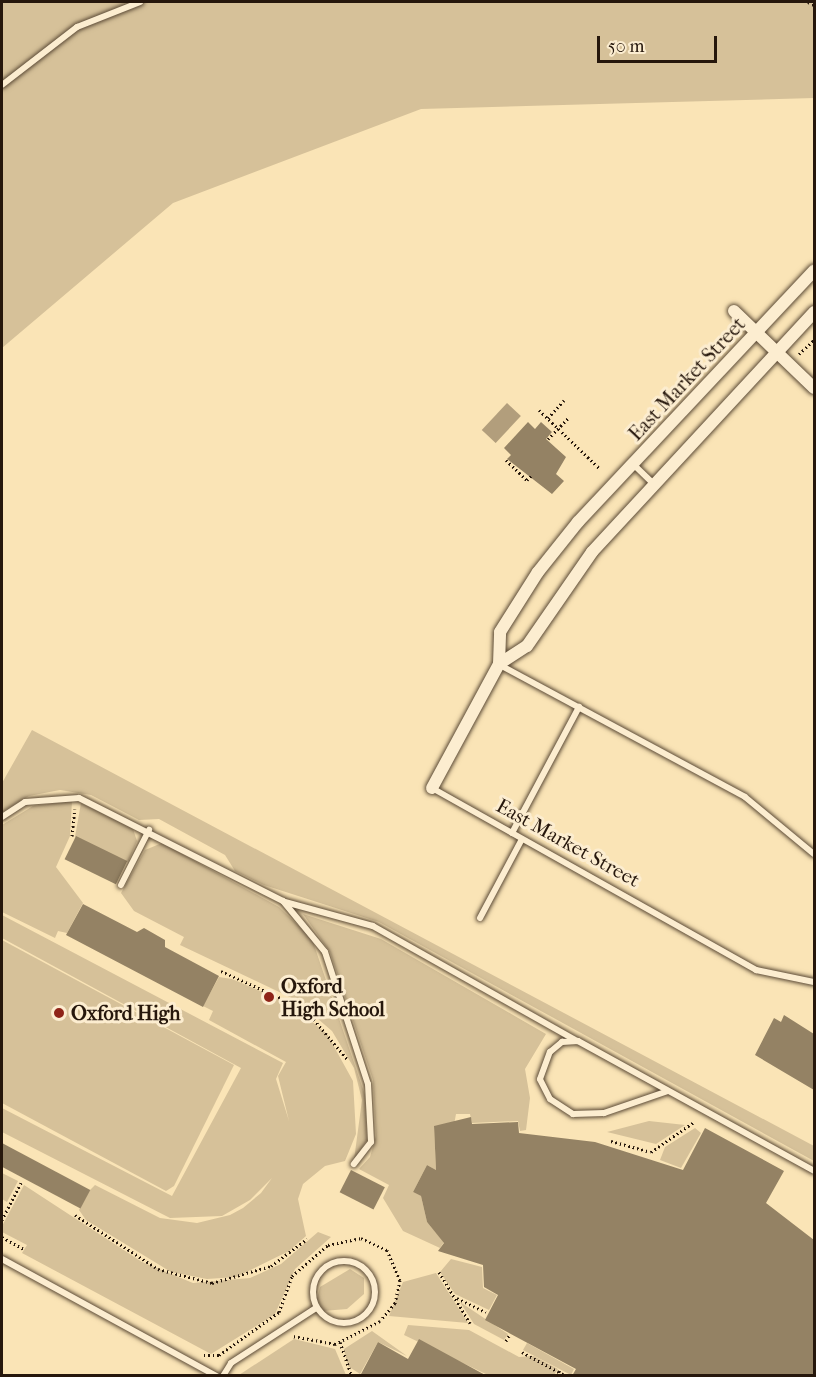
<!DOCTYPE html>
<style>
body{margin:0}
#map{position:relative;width:816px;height:1377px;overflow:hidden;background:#fae4b6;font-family:"IM FELL French Canon",serif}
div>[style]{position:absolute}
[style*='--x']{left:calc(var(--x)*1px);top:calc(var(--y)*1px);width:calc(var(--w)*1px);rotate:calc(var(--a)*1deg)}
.green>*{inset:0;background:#d6c199}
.water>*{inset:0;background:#b29e7c;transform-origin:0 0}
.building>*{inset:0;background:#948264;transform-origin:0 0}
.path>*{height:3px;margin-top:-1.5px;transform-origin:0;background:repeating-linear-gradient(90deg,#26170c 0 1.5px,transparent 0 4.5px)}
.roads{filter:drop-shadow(0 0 2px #5b4a36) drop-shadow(0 0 2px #5b4a36)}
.service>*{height:6px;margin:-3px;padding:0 3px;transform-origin:3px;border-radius:3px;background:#fcedd0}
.service>.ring{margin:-3px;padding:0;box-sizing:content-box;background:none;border:6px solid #fcedd0;border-radius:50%}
.minor>*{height:12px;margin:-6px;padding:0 6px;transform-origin:6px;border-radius:6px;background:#fcedd0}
.dots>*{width:16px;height:16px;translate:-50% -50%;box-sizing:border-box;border:3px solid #fcedd0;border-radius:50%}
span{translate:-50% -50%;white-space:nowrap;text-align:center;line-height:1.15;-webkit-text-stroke:6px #fcedd0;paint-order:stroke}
.street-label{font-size:20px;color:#26170c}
.poi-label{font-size:20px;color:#26170c;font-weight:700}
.left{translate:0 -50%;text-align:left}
.frame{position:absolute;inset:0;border:3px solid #26170c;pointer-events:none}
.scale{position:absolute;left:597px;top:36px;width:120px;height:27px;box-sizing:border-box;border:3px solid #26170c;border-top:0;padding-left:8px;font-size:18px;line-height:21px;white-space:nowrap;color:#26170c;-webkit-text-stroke:4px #fcedd0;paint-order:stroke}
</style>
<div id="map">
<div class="green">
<i style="clip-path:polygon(2px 2px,814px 2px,814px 98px,421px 109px,173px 203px,2px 348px)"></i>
<i style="clip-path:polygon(32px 730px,814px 1146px,814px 1161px,379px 922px,264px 885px,235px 871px,225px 855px,159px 819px,139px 820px,91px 795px,60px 790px,29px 796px,2px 812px,2px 783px)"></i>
<i style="clip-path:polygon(72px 801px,70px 836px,56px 867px,83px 903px,67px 933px,58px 931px,55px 938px,2px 912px,2px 825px,33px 806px)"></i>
<i style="clip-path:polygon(81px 803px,133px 829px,137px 841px,128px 862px,75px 837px)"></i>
<i style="clip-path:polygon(162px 843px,279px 907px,312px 939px,365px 1095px,367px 1140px,354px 1160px,362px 1100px,354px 1068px,332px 1031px,296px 1000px,180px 945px,184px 937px,134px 911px,121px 893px,145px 850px)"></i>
<i style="clip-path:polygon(303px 914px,381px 939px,546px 1034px,525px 1069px,530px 1098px,526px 1130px,520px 1131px,518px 1121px,472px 1123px,470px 1114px,456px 1114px,454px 1125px,434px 1126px,436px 1170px,427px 1165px,413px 1192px,421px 1196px,427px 1222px,444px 1242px,440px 1248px,403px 1231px,383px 1198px,389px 1185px,359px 1169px,370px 1157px,376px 1136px,373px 1080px,330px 952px)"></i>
<i style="clip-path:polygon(2px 915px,283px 1063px,276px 1079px,289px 1121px,278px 1076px,286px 1062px,209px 1020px,213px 1011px,203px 1006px,219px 977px,232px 979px,290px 1004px,327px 1034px,353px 1081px,356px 1134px,345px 1161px,325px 1166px,303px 1184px,298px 1199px,306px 1236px,289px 1251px,236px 1277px,207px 1279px,171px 1272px,86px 1220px,79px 1210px,89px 1191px,95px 1185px,160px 1218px,197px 1223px,230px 1215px,243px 1208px,261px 1193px,272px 1178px,250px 1200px,222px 1216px,170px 1218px,2px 1132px,2px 1108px,172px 1196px,241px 1068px,2px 938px)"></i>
<i style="clip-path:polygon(2px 940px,234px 1065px,174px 1186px,166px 1191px,2px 1103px)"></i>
<i style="clip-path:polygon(649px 1121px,685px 1125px,656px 1144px,607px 1132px)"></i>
<i style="clip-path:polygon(695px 1128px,701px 1133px,681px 1168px,660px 1160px,665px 1147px)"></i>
<i style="clip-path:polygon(2px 1173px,18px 1181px,7px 1202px,2px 1199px)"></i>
<i style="clip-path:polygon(24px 1185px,142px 1262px,193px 1283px,250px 1278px,281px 1264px,318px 1232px,331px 1237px,295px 1269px,275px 1314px,211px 1354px,22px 1253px,27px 1245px,2px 1232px,2px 1226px)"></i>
<i style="clip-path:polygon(451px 1259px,482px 1267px,483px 1288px,497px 1295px,489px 1310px,455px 1294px,440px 1272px)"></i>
<i style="clip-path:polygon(350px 1269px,364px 1278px,364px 1294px,347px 1309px,323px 1311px,317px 1299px,320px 1287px)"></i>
<i style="clip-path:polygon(436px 1273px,468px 1323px,389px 1316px,403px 1282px)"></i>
<i style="clip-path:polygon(460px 1302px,508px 1334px,504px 1340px,474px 1324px)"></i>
<i style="clip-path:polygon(408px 1325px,469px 1330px,519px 1357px,534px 1356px,558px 1369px,554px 1375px,488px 1375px,404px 1335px)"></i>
<i style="clip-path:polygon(372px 1331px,407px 1356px,378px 1342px,360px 1374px,348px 1366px,344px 1349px)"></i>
<i style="clip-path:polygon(294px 1339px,335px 1349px,346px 1375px,239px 1375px)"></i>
<i style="clip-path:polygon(527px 1343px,574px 1369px,571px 1375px,523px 1350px)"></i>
</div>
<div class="water">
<i style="left:507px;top:403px;width:19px;height:37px;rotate:43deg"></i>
</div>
<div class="building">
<i style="clip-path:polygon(528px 422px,535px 429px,541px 422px,552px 432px,546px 439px,566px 457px,556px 474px,564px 481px,552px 494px,507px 459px,511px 455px,504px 448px)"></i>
<i style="left:76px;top:836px;width:57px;height:26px;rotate:26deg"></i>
<i style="clip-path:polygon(83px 904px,137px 932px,144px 928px,165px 940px,165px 947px,219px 976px,203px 1007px,66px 935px)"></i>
<i style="clip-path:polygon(784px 1015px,814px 1034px,814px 1090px,755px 1055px,774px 1018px,781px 1022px)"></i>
<i style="clip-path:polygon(471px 1117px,472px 1124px,518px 1122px,519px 1133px,595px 1142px,683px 1170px,705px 1128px,784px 1171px,766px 1203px,814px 1240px,814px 1376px,572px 1376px,576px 1369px,485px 1320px,498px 1295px,484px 1287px,483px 1265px,438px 1251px,444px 1243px,427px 1222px,421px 1196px,413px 1192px,427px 1165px,436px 1170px,434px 1126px)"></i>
<i style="left:2px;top:1143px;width:100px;height:21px;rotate:28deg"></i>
<i style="left:351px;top:1170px;width:38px;height:25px;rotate:27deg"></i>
<i style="clip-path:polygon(419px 1339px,487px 1376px,360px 1376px,378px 1342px,408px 1359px)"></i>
</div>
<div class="path">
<i style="--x:808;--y:2;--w:7;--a:27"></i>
<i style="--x:799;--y:354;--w:21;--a:-43"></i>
<i style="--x:539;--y:410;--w:83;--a:44"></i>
<i style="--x:548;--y:418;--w:24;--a:-48"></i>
<i style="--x:548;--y:439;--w:29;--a:-46"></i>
<i style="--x:506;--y:460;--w:29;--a:44"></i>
<i style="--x:527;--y:480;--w:6;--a:-45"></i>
<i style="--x:72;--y:836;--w:27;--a:-84"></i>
<i style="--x:221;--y:971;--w:92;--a:24.3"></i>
<i style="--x:305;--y:1009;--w:67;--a:49.9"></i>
<i style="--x:611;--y:1141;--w:41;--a:15.4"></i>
<i style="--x:651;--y:1152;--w:52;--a:-34.9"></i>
<i style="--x:75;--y:1215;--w:99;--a:33"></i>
<i style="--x:158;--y:1269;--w:56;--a:14.5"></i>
<i style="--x:212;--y:1283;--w:61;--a:-16.1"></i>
<i style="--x:271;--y:1266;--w:45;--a:-36.9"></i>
<i style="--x:2;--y:1220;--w:42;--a:-62.8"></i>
<i style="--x:2;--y:1237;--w:25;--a:29"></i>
<i style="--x:439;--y:1272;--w:60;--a:58.7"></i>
<i style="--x:457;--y:1298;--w:32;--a:26"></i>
<i style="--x:506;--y:1341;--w:8;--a:-60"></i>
<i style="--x:340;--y:1342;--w:36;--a:71"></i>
<i style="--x:522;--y:1352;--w:50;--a:28.6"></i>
<i style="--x:204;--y:1355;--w:15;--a:0"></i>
<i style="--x:219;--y:1355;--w:74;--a:-35.6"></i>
<i style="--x:279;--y:1312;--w:38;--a:-70"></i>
<i style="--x:292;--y:1276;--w:48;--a:-40.7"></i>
<i style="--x:328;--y:1245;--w:34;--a:-12"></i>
<i style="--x:361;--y:1238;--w:29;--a:25"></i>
<i style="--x:387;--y:1250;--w:33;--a:67"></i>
<i style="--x:400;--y:1280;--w:24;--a:102"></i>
<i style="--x:395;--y:1303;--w:23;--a:130"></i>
<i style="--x:380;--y:1321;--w:51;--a:152.9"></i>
<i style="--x:335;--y:1344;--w:43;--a:-169.2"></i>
<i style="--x:557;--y:1376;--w:8;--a:-67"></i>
</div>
<div class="roads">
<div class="service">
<i style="--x:2;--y:85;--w:95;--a:-37.7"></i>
<i style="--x:77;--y:27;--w:68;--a:-21.6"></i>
<i style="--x:633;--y:464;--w:29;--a:44"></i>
<i style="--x:500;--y:665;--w:278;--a:28.3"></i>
<i style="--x:745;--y:797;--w:89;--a:39.6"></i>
<i style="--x:432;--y:788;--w:372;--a:29.3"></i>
<i style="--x:756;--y:970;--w:59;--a:11.7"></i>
<i style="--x:2;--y:817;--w:27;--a:-33"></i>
<i style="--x:25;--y:802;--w:54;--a:-4.2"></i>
<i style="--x:79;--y:798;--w:229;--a:26.8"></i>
<i style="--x:283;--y:901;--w:66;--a:50.5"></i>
<i style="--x:325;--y:952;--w:139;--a:72"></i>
<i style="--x:368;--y:1084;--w:58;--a:87"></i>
<i style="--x:371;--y:1142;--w:28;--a:128"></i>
<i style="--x:512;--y:833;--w:143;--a:-62"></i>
<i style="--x:121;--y:885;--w:62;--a:-63"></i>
<i style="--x:285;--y:902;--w:91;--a:15.3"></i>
<i style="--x:373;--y:926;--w:234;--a:29.4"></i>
<i style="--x:480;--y:918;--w:89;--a:-62"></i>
<i style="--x:668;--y:1091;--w:68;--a:161"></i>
<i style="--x:604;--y:1113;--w:31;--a:178"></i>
<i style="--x:573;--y:1114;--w:27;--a:-147"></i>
<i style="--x:550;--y:1099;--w:22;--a:-117"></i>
<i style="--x:540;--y:1079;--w:29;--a:-70"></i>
<i style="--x:550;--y:1052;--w:16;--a:-40"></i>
<i style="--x:562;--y:1042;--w:16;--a:-4"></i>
<i style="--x:578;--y:1041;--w:269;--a:28.8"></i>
<i style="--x:2;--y:1259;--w:245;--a:28.6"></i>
<i class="ring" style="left:313px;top:1261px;width:56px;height:56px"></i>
<i style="--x:223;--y:1376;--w:15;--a:-58"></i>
<i style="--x:231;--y:1363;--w:101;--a:-32.9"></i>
</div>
<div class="minor">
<i style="--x:734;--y:311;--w:111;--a:43.9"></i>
<i style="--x:499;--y:664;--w:33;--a:-33"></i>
<i style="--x:527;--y:646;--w:114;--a:-55.3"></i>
<i style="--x:592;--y:552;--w:327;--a:-47.2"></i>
<i style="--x:432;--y:788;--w:141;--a:-61.6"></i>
<i style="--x:499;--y:664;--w:32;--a:-88"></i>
<i style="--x:500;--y:632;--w:71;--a:-57.7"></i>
<i style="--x:538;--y:572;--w:64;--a:-51.3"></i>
<i style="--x:578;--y:522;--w:345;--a:-46.8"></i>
</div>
</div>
<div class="dots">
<i style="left:269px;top:997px;background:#8f2418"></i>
<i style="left:59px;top:1013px;background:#8f2418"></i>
</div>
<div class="street-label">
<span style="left:687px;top:379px;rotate:-47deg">East Market Street</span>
<span style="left:568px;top:843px;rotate:29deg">East Market Street</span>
</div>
<div class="poi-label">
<span class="left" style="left:281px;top:998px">Oxford<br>High School</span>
<span class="left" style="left:71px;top:1013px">Oxford High</span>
</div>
<div class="frame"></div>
<div class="scale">50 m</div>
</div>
